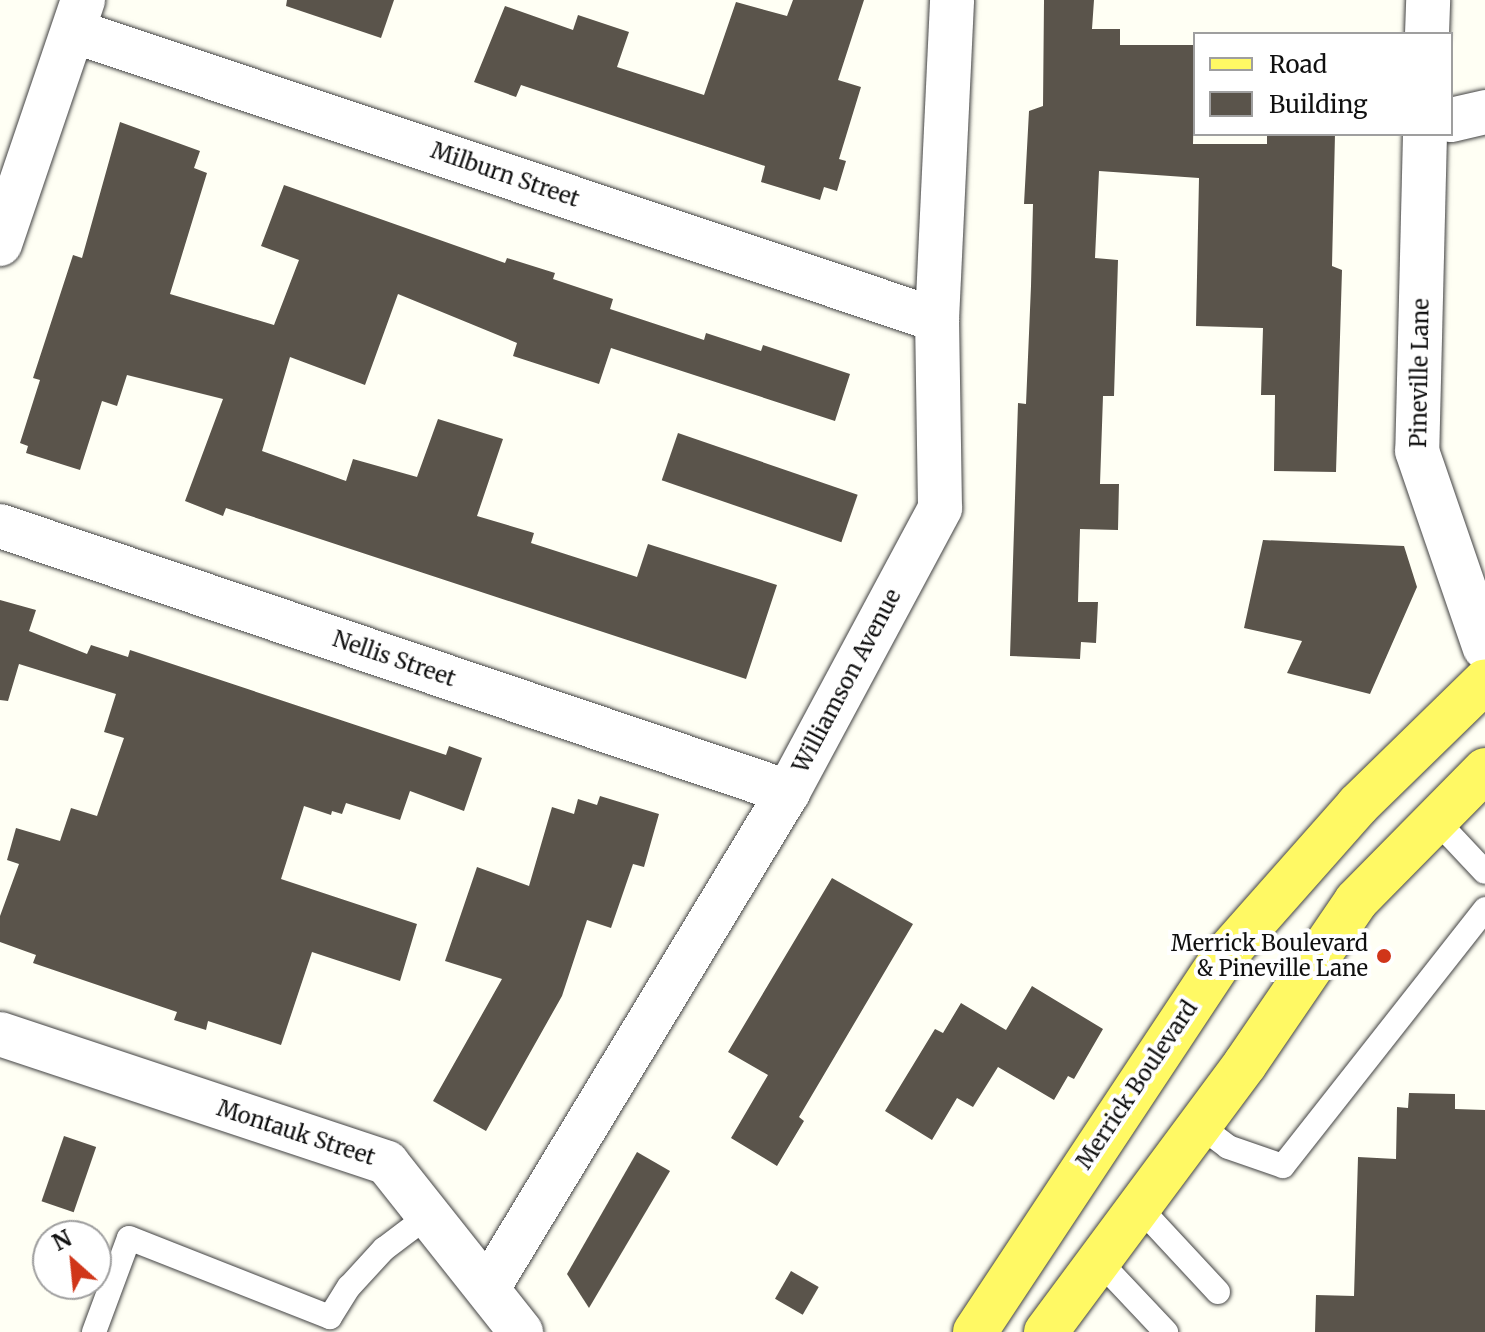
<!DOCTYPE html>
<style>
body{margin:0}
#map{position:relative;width:1485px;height:1332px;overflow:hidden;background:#fffff4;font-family:Merriweather,serif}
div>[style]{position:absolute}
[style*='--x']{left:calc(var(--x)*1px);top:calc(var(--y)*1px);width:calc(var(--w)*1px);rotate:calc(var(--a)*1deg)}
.building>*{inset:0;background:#5a544b;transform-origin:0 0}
.roads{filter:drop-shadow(0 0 2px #434343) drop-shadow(0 0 2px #434343)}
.service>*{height:24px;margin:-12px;padding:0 12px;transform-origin:12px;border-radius:12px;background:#fff}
.minor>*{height:44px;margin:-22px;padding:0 22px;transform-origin:22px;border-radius:22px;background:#fff}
.primary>*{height:44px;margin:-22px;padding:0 22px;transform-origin:22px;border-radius:22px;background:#fff964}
.dots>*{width:22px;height:22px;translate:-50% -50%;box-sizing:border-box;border:4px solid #fff;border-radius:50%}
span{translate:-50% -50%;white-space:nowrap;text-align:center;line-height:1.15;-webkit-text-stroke:8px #fff;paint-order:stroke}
.street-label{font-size:22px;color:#101010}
.poi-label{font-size:22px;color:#101010}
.right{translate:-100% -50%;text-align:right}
.legend{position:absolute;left:1193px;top:32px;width:260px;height:104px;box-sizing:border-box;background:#fff;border:2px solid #9f9f9f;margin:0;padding:10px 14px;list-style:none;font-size:24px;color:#101010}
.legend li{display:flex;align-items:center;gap:16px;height:40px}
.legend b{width:40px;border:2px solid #9f9f9f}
.north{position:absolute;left:32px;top:1220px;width:80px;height:80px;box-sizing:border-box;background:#fff;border:2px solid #9f9f9f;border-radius:50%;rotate:333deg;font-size:22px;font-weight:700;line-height:32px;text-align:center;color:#101010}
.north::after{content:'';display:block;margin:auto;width:28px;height:36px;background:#d03619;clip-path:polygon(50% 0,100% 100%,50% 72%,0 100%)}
</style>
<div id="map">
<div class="building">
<i style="clip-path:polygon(287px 0,394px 0,381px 38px,286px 6px)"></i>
<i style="clip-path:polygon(793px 0,864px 0,838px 80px,861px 87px,839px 159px,846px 161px,837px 191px,824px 187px,820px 200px,761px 182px,765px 166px,521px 85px,516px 97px,474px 82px,505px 6px,573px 30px,578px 15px,629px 32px,617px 67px,704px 95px,736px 2px,787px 16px)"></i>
<i style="clip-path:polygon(1044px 0,1094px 0,1092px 29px,1120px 29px,1120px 45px,1195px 45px,1193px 144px,1267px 144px,1267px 134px,1335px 134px,1332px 266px,1342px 270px,1336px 472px,1274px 471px,1275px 395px,1261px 395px,1263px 328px,1196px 326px,1199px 178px,1099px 171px,1095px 258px,1118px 260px,1114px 396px,1103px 396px,1100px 484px,1119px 484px,1118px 530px,1080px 529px,1078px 602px,1098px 602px,1096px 643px,1081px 642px,1080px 659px,1010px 656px,1018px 403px,1026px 404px,1031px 286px,1033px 204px,1024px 204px,1029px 111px,1043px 106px)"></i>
<i style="clip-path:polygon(120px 122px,200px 151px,194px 168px,207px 173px,170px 294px,274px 325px,299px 260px,261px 246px,284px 185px,505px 263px,507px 258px,555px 273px,553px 279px,613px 299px,610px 309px,704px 340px,706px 333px,761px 351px,763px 345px,850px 374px,835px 421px,611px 348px,599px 384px,513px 356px,517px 343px,398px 294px,365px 385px,290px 357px,262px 451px,346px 481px,353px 459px,417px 477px,438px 419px,503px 439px,477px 516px,534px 533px,531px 543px,637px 577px,648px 544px,777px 585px,746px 679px,226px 508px,223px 516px,185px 501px,223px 399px,127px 375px,117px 406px,102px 401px,80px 470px,26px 453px,28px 446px,20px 443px,40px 380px,33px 378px,73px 255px,82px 258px)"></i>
<i style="left:678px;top:433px;width:190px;height:50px;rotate:19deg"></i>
<i style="clip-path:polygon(1263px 540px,1404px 546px,1417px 587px,1370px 694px,1287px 673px,1302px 641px,1244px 628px)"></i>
<i style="clip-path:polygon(0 600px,36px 610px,29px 631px,87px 654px,91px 645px,128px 657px,130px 650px,446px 755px,449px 746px,482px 758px,464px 811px,410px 791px,400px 820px,346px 803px,342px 814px,332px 811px,331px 815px,304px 806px,281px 879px,417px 924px,400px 981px,312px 952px,281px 1045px,208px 1021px,206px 1030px,174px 1020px,177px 1012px,33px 963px,36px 955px,0 942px,0 916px,19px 864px,7px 860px,16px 828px,60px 841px,71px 808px,97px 816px,124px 738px,104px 732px,116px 694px,19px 664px,8px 701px,0 700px)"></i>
<i style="clip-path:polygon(600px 796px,659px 814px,644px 867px,633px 864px,611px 928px,587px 920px,562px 996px,486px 1131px,433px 1101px,502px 979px,445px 961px,477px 867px,529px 886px,552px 807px,574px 814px,578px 799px,597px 805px)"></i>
<i style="clip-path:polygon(832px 878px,913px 924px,799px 1117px,804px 1121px,777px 1166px,731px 1138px,768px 1075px,728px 1052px)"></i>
<i style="clip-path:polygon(1032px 986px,1103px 1029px,1074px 1079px,1068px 1076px,1054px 1100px,998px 1067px,973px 1107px,957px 1098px,932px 1140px,885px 1111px,935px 1029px,943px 1033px,961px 1003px,1006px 1030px)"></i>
<i style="clip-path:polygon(1409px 1093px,1455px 1094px,1455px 1109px,1485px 1110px,1485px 1332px,1315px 1332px,1316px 1295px,1354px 1296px,1358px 1157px,1396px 1159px,1397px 1107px,1408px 1108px)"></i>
<i style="left:64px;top:1136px;width:34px;height:69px;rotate:19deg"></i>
<i style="clip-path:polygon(637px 1152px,670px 1171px,589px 1308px,567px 1274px)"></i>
<i style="left:791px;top:1271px;width:32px;height:32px;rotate:30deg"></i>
</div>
<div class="roads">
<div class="service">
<i style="--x:1436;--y:820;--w:71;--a:46.7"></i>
<i style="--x:1199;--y:1125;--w:36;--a:37"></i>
<i style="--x:1228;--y:1147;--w:58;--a:19.1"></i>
<i style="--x:1283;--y:1166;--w:327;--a:-51.8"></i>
<i style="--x:1139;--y:1207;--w:116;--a:47.1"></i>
<i style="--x:1099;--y:1261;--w:98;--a:46.7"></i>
<i style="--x:94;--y:1332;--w:100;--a:-69.6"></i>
<i style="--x:129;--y:1238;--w:216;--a:21.5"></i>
<i style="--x:330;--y:1317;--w:36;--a:-58"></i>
<i style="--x:349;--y:1287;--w:52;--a:-47.4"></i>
<i style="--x:384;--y:1249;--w:56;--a:-37.1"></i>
</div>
<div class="minor">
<i style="--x:73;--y:31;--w:911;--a:18.49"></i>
<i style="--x:1427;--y:34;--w:34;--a:-88"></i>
<i style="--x:1451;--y:120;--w:35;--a:-13"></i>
<i style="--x:1425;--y:134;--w:317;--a:91.4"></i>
<i style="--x:1417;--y:451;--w:208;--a:71"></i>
<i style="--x:0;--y:244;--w:258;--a:-71.2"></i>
<i style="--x:0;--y:526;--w:832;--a:18.65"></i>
<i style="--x:0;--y:1034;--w:408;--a:18.4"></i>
<i style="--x:387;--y:1163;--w:216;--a:51.6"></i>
<i style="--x:488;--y:1288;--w:580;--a:-58.83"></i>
<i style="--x:788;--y:792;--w:322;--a:-61.8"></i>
<i style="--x:940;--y:508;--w:188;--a:-90.9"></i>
<i style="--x:937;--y:320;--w:320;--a:-87.3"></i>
</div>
<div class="primary">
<i style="--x:975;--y:1332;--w:446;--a:-56.5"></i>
<i style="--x:1221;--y:960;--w:207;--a:-48.5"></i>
<i style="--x:1358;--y:805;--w:177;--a:-44.3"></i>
<i style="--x:1046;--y:1332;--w:334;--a:-53.4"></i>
<i style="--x:1245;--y:1064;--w:197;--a:-55.7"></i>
<i style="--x:1356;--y:901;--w:184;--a:-45.4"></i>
</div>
</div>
<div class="dots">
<i style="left:1384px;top:956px;background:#d03619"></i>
</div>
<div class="street-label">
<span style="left:505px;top:175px;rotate:19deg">Milburn Street</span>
<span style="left:1420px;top:373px;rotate:-89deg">Pineville Lane</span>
<span style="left:394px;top:659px;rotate:19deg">Nellis Street</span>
<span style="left:847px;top:681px;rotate:-62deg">Williamson Avenue</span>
<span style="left:1137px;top:1085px;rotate:-56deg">Merrick Boulevard</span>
<span style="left:296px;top:1133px;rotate:18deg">Montauk Street</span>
</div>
<div class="poi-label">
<span class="right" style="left:1368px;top:956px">Merrick Boulevard<br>&amp; Pineville Lane</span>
</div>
<ul class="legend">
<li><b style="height:10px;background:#fff964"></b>Road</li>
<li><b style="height:22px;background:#5a544b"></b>Building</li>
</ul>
<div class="north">N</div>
</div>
